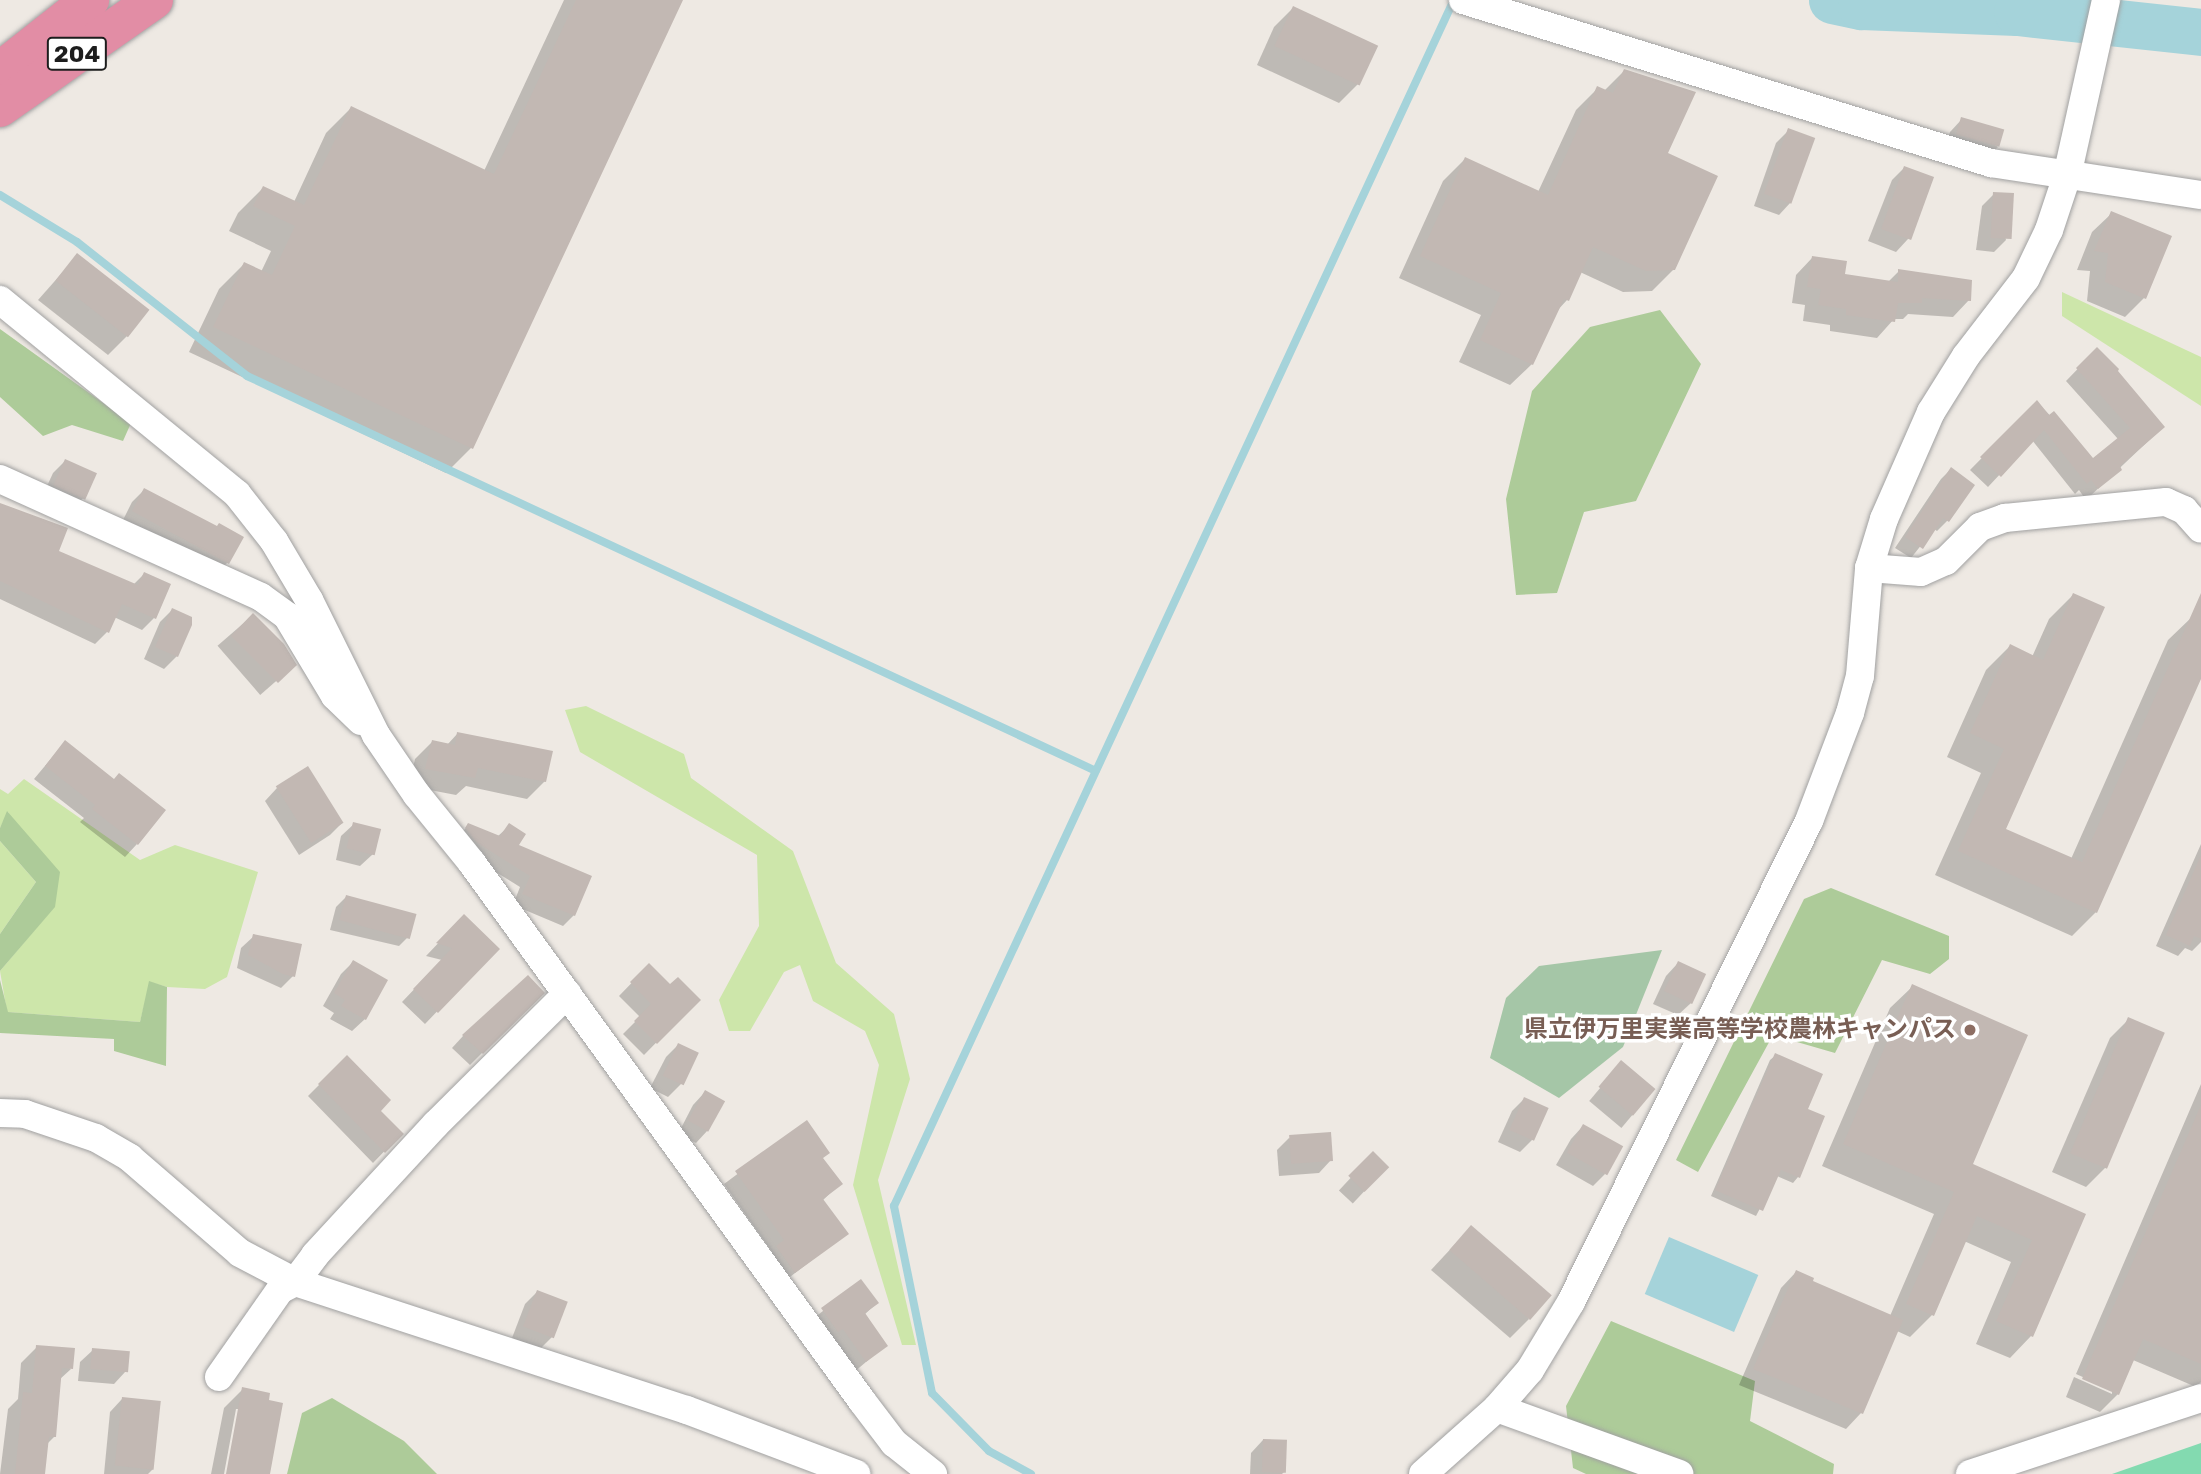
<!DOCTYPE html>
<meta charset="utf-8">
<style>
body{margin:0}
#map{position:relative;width:2201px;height:1474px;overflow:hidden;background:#eee9e3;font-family:Rubik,"Noto Sans JP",sans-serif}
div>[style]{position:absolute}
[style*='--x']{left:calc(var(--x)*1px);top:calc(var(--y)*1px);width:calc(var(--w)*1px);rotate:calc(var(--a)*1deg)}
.grass>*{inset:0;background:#cde6aa}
.forest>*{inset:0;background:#adcb99}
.cemetery>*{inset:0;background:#a5c6a7}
.pitch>*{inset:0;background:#83dab0}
.water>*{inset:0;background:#a5d3da;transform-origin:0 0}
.shadow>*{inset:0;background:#0003;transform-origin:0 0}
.stream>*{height:8px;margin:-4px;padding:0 4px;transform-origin:4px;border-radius:4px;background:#a5d3da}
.river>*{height:47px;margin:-23.5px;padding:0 23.5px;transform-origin:23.5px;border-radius:23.5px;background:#a5d3da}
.building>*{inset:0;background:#c2b8b3;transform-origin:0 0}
.roads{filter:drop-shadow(0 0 2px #a1a1a1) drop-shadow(0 0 2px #a1a1a1)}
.minor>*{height:28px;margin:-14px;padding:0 14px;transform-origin:14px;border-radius:14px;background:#fff}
.highway>*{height:38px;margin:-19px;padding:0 19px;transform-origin:19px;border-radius:19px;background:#e28da5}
.dots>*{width:19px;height:19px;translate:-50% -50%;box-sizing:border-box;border:4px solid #fff;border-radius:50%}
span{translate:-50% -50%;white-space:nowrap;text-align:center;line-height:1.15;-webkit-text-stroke:7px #fff;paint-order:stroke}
.shield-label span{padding:2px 5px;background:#fff;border:2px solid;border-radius:5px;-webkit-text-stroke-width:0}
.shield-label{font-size:23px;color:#1d1d1d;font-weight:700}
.education-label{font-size:24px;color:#785e54;font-weight:700}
.right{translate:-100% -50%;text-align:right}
</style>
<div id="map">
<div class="grass">
<i style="clip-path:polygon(2062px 292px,2201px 357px,2201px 406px,2062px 316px)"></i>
<i style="clip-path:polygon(586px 706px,684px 754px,691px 778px,793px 851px,836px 963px,894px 1014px,910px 1079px,878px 1180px,916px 1345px,902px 1345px,853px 1185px,879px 1065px,865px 1031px,813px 1001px,800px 965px,784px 972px,750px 1031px,729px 1031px,719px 1000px,759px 926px,757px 855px,580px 752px,565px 710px)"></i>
<i style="clip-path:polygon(24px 779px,140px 860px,175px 845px,258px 872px,227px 977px,205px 989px,167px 987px,150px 982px,140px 1022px,7px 1012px,0 971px,54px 907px,8px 812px,0 828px,0 789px,8px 794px)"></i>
<i style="clip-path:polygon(0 841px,36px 882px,0 934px)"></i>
</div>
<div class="forest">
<i style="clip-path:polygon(1660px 310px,1701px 364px,1636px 501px,1584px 512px,1557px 593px,1516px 595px,1506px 499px,1532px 391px,1590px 327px)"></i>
<i style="clip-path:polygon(0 329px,131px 423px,123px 441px,72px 425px,43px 436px,0 397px)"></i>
<i style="clip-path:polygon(7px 811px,60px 872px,55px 907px,0 971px,0 934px,36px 882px,0 841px,0 828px)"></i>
<i style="clip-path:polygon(1831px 888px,1949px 936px,1949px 959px,1930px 974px,1882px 960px,1835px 1053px,1773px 1035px,1698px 1172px,1676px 1160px,1804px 899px)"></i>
<i style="clip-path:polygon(0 980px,8px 1012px,140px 1022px,149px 981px,167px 987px,166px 1066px,114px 1051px,114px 1039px,0 1033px)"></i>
<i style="clip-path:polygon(1611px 1321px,1755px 1381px,1750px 1421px,1834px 1464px,1833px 1474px,1586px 1474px,1573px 1468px,1566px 1406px)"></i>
<i style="clip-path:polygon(332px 1398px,404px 1441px,437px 1474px,287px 1474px,302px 1413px)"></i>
</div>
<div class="cemetery">
<i style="clip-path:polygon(1662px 950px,1623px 1047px,1559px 1098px,1490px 1058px,1506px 998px,1539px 966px)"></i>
</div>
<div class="pitch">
<i style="clip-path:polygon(2201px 1443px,2201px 1474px,2112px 1474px)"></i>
</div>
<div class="water">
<i style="left:1669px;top:1237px;width:97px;height:62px;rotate:23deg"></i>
</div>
<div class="shadow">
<i style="clip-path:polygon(564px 0,681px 0,471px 448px,446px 473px,189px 352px,219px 289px,244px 264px,261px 272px,271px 251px,229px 231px,238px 213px,263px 188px,294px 202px,326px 133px,351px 108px,484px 171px)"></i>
<i style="clip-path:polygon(1293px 8px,1376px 46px,1358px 84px,1339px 103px,1257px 65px,1274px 27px)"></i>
<i style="clip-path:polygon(1624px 71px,1674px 269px,1652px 291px,1623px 292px,1580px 272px,1567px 300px,1556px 312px,1532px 364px,1510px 385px,1459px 362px,1481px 315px,1399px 278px,1443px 181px,1465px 159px,1538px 192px,1576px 110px,1598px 88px,1604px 91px)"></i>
<i style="clip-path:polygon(1962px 119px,1998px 147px,1985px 159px,1945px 147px,1950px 132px)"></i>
<i style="clip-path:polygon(1789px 130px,1813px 139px,1791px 202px,1779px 215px,1754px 206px,1776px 143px)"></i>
<i style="clip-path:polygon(1904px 168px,1908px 239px,1896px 252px,1868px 241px,1892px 180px)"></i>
<i style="clip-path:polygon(1994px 194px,2006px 240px,1994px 252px,1976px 250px,1982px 206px)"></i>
<i style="clip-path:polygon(2111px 214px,2144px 298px,2125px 317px,2087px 301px,2090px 271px,2077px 270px,2092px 232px)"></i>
<i style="clip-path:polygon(77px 256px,127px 336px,108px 355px,38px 300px)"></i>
<i style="clip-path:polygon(1812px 258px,1843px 276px,1888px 282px,1899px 271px,1969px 300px,1953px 317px,1908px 314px,1903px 319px,1894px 319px,1877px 338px,1830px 331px,1830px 325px,1803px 321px,1805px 305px,1792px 303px,1796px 275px)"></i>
<i style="clip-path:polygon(2097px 349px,2163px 427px,2086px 500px,2079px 490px,2075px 494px,2032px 440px,1988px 487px,1970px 470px,2037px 402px,2093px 460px,2118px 439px,2066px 381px)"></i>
<i style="clip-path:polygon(65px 461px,85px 496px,73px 509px,42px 497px,53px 473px)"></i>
<i style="clip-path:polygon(1951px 469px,1973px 486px,1947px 521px,1937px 531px,1934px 529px,1911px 558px,1895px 548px,1941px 479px)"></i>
<i style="clip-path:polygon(144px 490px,216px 528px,242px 537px,227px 563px,215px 576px,121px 524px,132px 502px)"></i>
<i style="clip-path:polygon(0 505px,66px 529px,56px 551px,133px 585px,144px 574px,154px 618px,142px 630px,114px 617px,107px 632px,95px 644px,0 599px)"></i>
<i style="clip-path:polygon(2073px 595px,2004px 830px,2071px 859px,2168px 640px,2193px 616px,2201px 619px,2201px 675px,2096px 912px,2072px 936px,1935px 875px,1981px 773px,1947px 757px,1986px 670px,2010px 646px,2032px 657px,2049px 619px)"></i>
<i style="clip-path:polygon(172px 610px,177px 656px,164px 669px,144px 659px,160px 622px)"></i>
<i style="left:253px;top:615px;width:65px;height:47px;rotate:49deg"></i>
<i style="clip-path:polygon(458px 733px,545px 781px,527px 799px,466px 786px,456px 795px,409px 786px,415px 759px,432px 742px,447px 745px)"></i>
<i style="clip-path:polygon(65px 742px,137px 844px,125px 857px,80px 822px,84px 818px,34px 779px)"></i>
<i style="clip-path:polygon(277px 788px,342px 823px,330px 835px,299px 855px,265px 801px)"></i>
<i style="clip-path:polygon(354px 824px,373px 854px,360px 866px,336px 860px,341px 836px)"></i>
<i style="clip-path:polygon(469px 825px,497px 837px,509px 826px,517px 845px,574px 915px,563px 926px,513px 905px,520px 887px,465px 853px,458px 836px)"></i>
<i style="clip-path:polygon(2201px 844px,2201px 942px,2192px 951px,2185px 948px,2178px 956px,2156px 946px)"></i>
<i style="clip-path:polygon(346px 897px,409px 936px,399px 946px,330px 930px,336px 907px)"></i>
<i style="clip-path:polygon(464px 916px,497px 949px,425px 1024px,402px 1002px,442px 960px,426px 956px)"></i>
<i style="clip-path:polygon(254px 936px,293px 976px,281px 988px,237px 968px,241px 948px)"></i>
<i style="clip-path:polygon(353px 962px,365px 1019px,352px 1031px,330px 1019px,334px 1013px,323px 1006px,341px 974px)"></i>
<i style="clip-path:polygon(1678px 963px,1691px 1003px,1678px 1015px,1653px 1004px,1666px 976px)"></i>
<i style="clip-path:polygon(649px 965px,670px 987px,698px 1000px,644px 1055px,623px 1034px,640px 1017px,619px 996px)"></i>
<i style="clip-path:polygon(1912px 987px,1970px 1165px,2084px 1215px,2031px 1336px,2010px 1358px,1976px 1344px,2011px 1262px,1964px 1241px,1932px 1315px,1910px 1337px,1897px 1331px,1861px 1413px,1846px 1429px,1739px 1385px,1781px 1288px,1796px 1272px,1810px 1282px,1890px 1316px,1934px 1214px,1822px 1166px,1890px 1008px)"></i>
<i style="clip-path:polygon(542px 993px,470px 1065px,452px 1048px,463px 1036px)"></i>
<i style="clip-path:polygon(2129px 1019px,2105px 1168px,2086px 1187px,2052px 1172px,2110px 1038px)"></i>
<i style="clip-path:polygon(678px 1045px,696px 1054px,681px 1084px,668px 1097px,650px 1088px,666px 1057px)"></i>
<i style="clip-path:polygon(1776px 1055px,1805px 1110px,1798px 1177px,1793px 1183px,1777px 1176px,1756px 1216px,1711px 1196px,1770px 1060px)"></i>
<i style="clip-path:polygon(347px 1057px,378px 1111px,401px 1134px,373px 1163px,308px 1096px)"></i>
<i style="left:1622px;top:1062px;width:42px;height:51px;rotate:40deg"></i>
<i style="clip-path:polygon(2201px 1084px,2201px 1382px,2196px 1387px,2133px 1360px,2118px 1394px,2100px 1412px,2066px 1397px,2074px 1377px,2112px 1394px,2112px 1390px,2076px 1374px)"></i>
<i style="clip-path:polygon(705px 1092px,708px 1130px,696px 1143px,678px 1134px,693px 1105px)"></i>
<i style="clip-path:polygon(1524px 1099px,1532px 1140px,1520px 1152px,1498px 1142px,1512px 1111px)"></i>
<i style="clip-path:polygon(806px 1123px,822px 1159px,840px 1184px,822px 1201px,846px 1234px,782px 1283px,765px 1259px,772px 1252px,724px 1184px)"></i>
<i style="clip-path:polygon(1583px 1126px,1605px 1174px,1593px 1186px,1556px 1165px,1571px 1139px)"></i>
<i style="clip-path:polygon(1289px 1138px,1331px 1160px,1319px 1173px,1279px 1176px,1277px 1150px)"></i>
<i style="left:1373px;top:1154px;width:19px;height:50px;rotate:43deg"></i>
<i style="clip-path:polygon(1471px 1227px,1529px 1319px,1510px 1338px,1431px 1270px)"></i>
<i style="clip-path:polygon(861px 1281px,877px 1303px,864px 1315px,886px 1345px,853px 1373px,809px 1322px)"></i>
<i style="clip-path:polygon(537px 1292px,566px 1303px,552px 1337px,540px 1349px,512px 1338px,525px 1304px)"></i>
<i style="clip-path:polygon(37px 1347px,71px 1369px,59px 1380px,54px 1437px,46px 1445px,43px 1474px,0 1474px,8px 1409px,18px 1399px,21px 1363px)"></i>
<i style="clip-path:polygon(93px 1350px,126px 1371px,114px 1384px,78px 1381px,80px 1362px)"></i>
<i style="clip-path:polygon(243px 1389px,268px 1474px,228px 1474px,240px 1409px,236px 1409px,224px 1474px,211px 1474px,224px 1408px)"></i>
<i style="clip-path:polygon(122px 1399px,153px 1469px,148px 1474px,104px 1474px,110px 1412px)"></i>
<i style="clip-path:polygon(1263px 1440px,1284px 1472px,1282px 1474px,1250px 1474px,1251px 1453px)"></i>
</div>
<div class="stream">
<i style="--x:0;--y:195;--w:90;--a:31.4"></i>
<i style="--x:77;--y:242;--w:216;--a:38.2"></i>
<i style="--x:247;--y:376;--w:936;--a:24.95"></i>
<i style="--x:1031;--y:1474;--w:48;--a:-151.3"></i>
<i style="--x:989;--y:1451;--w:81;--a:-134.5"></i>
<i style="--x:932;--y:1393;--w:191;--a:-101.5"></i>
<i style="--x:894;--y:1206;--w:1323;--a:-65.1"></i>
</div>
<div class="river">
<i style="--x:1832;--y:0;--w:30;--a:12"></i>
<i style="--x:1861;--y:6;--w:156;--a:2.2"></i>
<i style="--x:2017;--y:12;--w:185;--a:6.2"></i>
</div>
<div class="building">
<i style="clip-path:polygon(576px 0,683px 0,473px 449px,213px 327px,244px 262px,272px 275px,295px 226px,253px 206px,263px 186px,304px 205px,351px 106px,494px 174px)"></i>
<i style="left:1293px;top:6px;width:94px;height:44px;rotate:25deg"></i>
<i style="clip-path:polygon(1624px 69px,1696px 92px,1668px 153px,1718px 176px,1675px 270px,1646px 271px,1593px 247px,1569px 301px,1564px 299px,1533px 365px,1480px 340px,1501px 293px,1420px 256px,1465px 157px,1548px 195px,1597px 86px,1613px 93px)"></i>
<i style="left:1961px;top:117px;width:45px;height:18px;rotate:16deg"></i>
<i style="left:1788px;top:128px;width:29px;height:70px;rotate:20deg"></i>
<i style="left:1904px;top:166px;width:32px;height:67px;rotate:20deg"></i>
<i style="left:1993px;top:192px;width:21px;height:46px;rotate:3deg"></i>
<i style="clip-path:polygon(2111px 211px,2172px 236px,2146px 299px,2105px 282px,2108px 253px,2094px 251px)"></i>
<i style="left:77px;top:253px;width:92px;height:35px;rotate:38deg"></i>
<i style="clip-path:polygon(1812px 256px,1847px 261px,1845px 274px,1898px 282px,1898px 269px,1972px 280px,1971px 301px,1922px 298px,1922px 303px,1898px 303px,1895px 322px,1846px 315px,1846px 309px,1818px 305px,1821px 289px,1807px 287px)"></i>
<i style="clip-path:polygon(2097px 347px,2119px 369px,2118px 371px,2165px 427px,2120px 466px,2122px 470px,2098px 489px,2091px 480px,2087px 484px,2044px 430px,2001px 477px,1980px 457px,2037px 400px,2049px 415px,2054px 411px,2093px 458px,2130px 428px,2076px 368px)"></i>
<i style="left:65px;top:459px;width:35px;height:29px;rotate:24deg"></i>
<i style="clip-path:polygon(1951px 467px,1975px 485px,1949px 522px,1943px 518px,1923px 549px,1905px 537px)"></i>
<i style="clip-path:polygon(144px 488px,217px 526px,219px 523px,244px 537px,229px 564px,132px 511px)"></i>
<i style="clip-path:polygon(0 503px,68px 528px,59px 551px,138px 585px,144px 572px,171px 584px,156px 619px,122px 604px,109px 633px,0 581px)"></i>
<i style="clip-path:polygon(2073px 593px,2105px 607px,2006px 829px,2082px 862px,2201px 593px,2201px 679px,2097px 913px,1958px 851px,2004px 749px,1970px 733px,2010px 644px,2043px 660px)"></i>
<i style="clip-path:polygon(172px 608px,192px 617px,192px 625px,178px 657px,155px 647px)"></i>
<i style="clip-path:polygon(253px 613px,284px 644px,297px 665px,278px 683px,231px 636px)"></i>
<i style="clip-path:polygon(457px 732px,553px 751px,546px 782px,478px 768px,475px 778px,425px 769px,432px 740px,455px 745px)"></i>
<i style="clip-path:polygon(65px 740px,114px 779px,119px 773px,166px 810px,138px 845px,92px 809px,95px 805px,45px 766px)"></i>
<i style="left:308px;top:766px;width:67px;height:38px;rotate:58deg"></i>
<i style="left:353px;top:822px;width:29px;height:27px;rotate:14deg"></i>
<i style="clip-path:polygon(468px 823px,500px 836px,509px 823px,526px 834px,519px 845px,592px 876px,575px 916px,522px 894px,530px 876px,476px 842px,465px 828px)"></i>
<i style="clip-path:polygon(2201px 855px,2201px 939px,2194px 936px,2190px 946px,2166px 935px)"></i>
<i style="left:346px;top:895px;width:73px;height:26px;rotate:15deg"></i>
<i style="clip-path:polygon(464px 914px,500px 949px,438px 1013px,413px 989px,452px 948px,436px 943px)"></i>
<i style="clip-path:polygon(253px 934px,302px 944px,295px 977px,283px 974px,248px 955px)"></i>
<i style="clip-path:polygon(353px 960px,388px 980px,366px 1020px,341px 1006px,345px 1000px,334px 993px)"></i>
<i style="left:1678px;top:961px;width:31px;height:33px;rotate:25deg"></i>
<i style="clip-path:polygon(649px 963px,670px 984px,678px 977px,701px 1000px,657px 1044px,634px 1021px,651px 1004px,630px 982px)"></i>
<i style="clip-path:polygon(528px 975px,545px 993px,483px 1054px,462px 1035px)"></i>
<i style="clip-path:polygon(1912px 984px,2028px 1035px,1973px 1164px,2086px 1214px,2033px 1337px,1996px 1321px,2032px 1240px,1977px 1216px,1934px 1316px,1906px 1304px,1954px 1192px,1843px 1144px)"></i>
<i style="left:2128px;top:1017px;width:40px;height:148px;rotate:23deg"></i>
<i style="left:678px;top:1043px;width:23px;height:36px;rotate:25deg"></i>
<i style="clip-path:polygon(1775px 1053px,1823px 1074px,1808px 1109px,1825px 1116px,1800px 1178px,1781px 1170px,1763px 1211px,1715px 1190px)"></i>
<i style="clip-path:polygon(347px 1055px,391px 1100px,381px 1111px,404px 1134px,385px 1153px,318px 1084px)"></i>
<i style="left:1621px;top:1060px;width:45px;height:35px;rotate:40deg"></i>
<i style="left:705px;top:1090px;width:23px;height:35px;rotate:29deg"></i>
<i style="left:1524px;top:1097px;width:27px;height:36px;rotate:24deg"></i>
<i style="clip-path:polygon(2201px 1105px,2201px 1364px,2143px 1339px,2119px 1395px,2082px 1379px)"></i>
<i style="clip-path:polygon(807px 1120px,830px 1153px,823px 1158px,843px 1184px,823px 1199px,849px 1234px,795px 1273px,776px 1246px,784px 1240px,735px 1171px)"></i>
<i style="left:1583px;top:1124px;width:46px;height:33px;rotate:29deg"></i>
<i style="left:1331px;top:1132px;width:29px;height:42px;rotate:86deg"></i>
<i style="left:1373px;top:1151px;width:23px;height:35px;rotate:45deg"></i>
<i style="left:1471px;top:1225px;width:107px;height:33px;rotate:41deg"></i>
<i style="clip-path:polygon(1796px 1270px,1814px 1278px,1813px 1281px,1903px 1320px,1863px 1414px,1753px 1369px)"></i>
<i style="clip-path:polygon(861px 1279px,879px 1303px,865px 1313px,888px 1346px,866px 1362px,843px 1329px,838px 1332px,821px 1308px)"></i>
<i style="left:537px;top:1290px;width:33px;height:39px;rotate:21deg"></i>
<i style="clip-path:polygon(36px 1345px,75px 1348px,73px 1369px,62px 1368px,56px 1437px,49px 1437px,45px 1474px,15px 1474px,23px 1392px,32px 1393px)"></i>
<i style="left:92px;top:1348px;width:38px;height:21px;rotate:5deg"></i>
<i style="clip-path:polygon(242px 1387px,270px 1393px,269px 1400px,283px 1403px,270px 1474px,226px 1474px)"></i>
<i style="left:122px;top:1397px;width:39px;height:69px;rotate:6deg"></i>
<i style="left:1263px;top:1439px;width:24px;height:33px;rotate:2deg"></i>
</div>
<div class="roads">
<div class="minor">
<i style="--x:1463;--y:0;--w:553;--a:17.16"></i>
<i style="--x:1991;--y:163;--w:212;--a:8.7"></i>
<i style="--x:0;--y:300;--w:306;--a:39.3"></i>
<i style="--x:237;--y:494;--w:60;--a:51.8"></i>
<i style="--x:274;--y:541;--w:69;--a:59.3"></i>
<i style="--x:309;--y:600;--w:151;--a:63.6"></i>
<i style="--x:376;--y:735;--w:73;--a:55.7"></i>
<i style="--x:417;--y:795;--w:87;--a:51"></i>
<i style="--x:472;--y:863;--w:664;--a:54.06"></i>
<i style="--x:862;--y:1401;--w:53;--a:52.7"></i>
<i style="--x:894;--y:1443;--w:50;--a:38.5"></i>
<i style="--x:0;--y:479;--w:286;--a:24.3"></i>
<i style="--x:261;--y:597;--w:32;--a:36"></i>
<i style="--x:287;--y:616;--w:93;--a:59"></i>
<i style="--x:335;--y:696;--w:36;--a:44"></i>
<i style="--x:1869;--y:568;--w:52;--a:4.4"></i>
<i style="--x:1921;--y:572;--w:27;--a:-24"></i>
<i style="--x:1946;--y:561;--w:48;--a:-45"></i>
<i style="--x:1980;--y:527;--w:27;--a:-20"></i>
<i style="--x:2005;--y:518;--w:162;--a:-5.7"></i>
<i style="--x:2166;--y:502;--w:20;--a:24"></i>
<i style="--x:2184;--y:510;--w:25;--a:48"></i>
<i style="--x:0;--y:1113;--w:25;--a:2"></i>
<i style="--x:25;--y:1114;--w:75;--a:18.7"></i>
<i style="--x:96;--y:1138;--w:39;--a:30"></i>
<i style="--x:130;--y:1158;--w:145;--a:40.8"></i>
<i style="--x:240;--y:1253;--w:62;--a:27.8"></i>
<i style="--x:295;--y:1282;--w:412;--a:18.1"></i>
<i style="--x:687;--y:1410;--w:181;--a:20.7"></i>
<i style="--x:219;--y:1377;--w:106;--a:-55"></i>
<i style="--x:280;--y:1290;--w:17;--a:-28"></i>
<i style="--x:295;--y:1282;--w:34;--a:-53"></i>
<i style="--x:315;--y:1255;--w:178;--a:-47.3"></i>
<i style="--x:436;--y:1124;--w:185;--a:-44.8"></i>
<i style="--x:1497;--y:1408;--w:194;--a:19.9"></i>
<i style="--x:1423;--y:1474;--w:99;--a:-41.7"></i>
<i style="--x:1497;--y:1408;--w:50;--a:-49"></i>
<i style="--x:1530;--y:1370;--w:79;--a:-58.9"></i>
<i style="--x:1571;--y:1302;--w:537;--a:-63.67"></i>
<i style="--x:1809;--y:821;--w:116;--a:-69.2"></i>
<i style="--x:1850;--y:713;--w:38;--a:-75"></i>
<i style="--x:1860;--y:676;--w:108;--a:-85.2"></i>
<i style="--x:1869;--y:568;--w:51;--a:-73"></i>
<i style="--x:1884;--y:519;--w:117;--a:-66.3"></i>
<i style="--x:1931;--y:412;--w:66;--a:-58"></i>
<i style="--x:1966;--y:356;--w:98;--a:-52.4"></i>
<i style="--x:2026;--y:278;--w:53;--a:-64.4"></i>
<i style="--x:2049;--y:230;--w:57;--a:-71.6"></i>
<i style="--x:2067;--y:176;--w:180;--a:-77.5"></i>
<i style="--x:1970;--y:1474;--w:243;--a:-18.2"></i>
</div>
<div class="highway">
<i style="--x:0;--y:71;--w:115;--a:-38.3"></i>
<i style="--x:0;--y:108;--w:188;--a:-35"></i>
</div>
</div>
<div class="dots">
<i style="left:1970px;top:1030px;background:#8d6e63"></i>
</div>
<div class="shield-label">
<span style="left:77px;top:54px">204</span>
</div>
<div class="education-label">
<span class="right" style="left:1956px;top:1030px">県立伊万里実業高等学校農林キャンパス</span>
</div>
</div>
